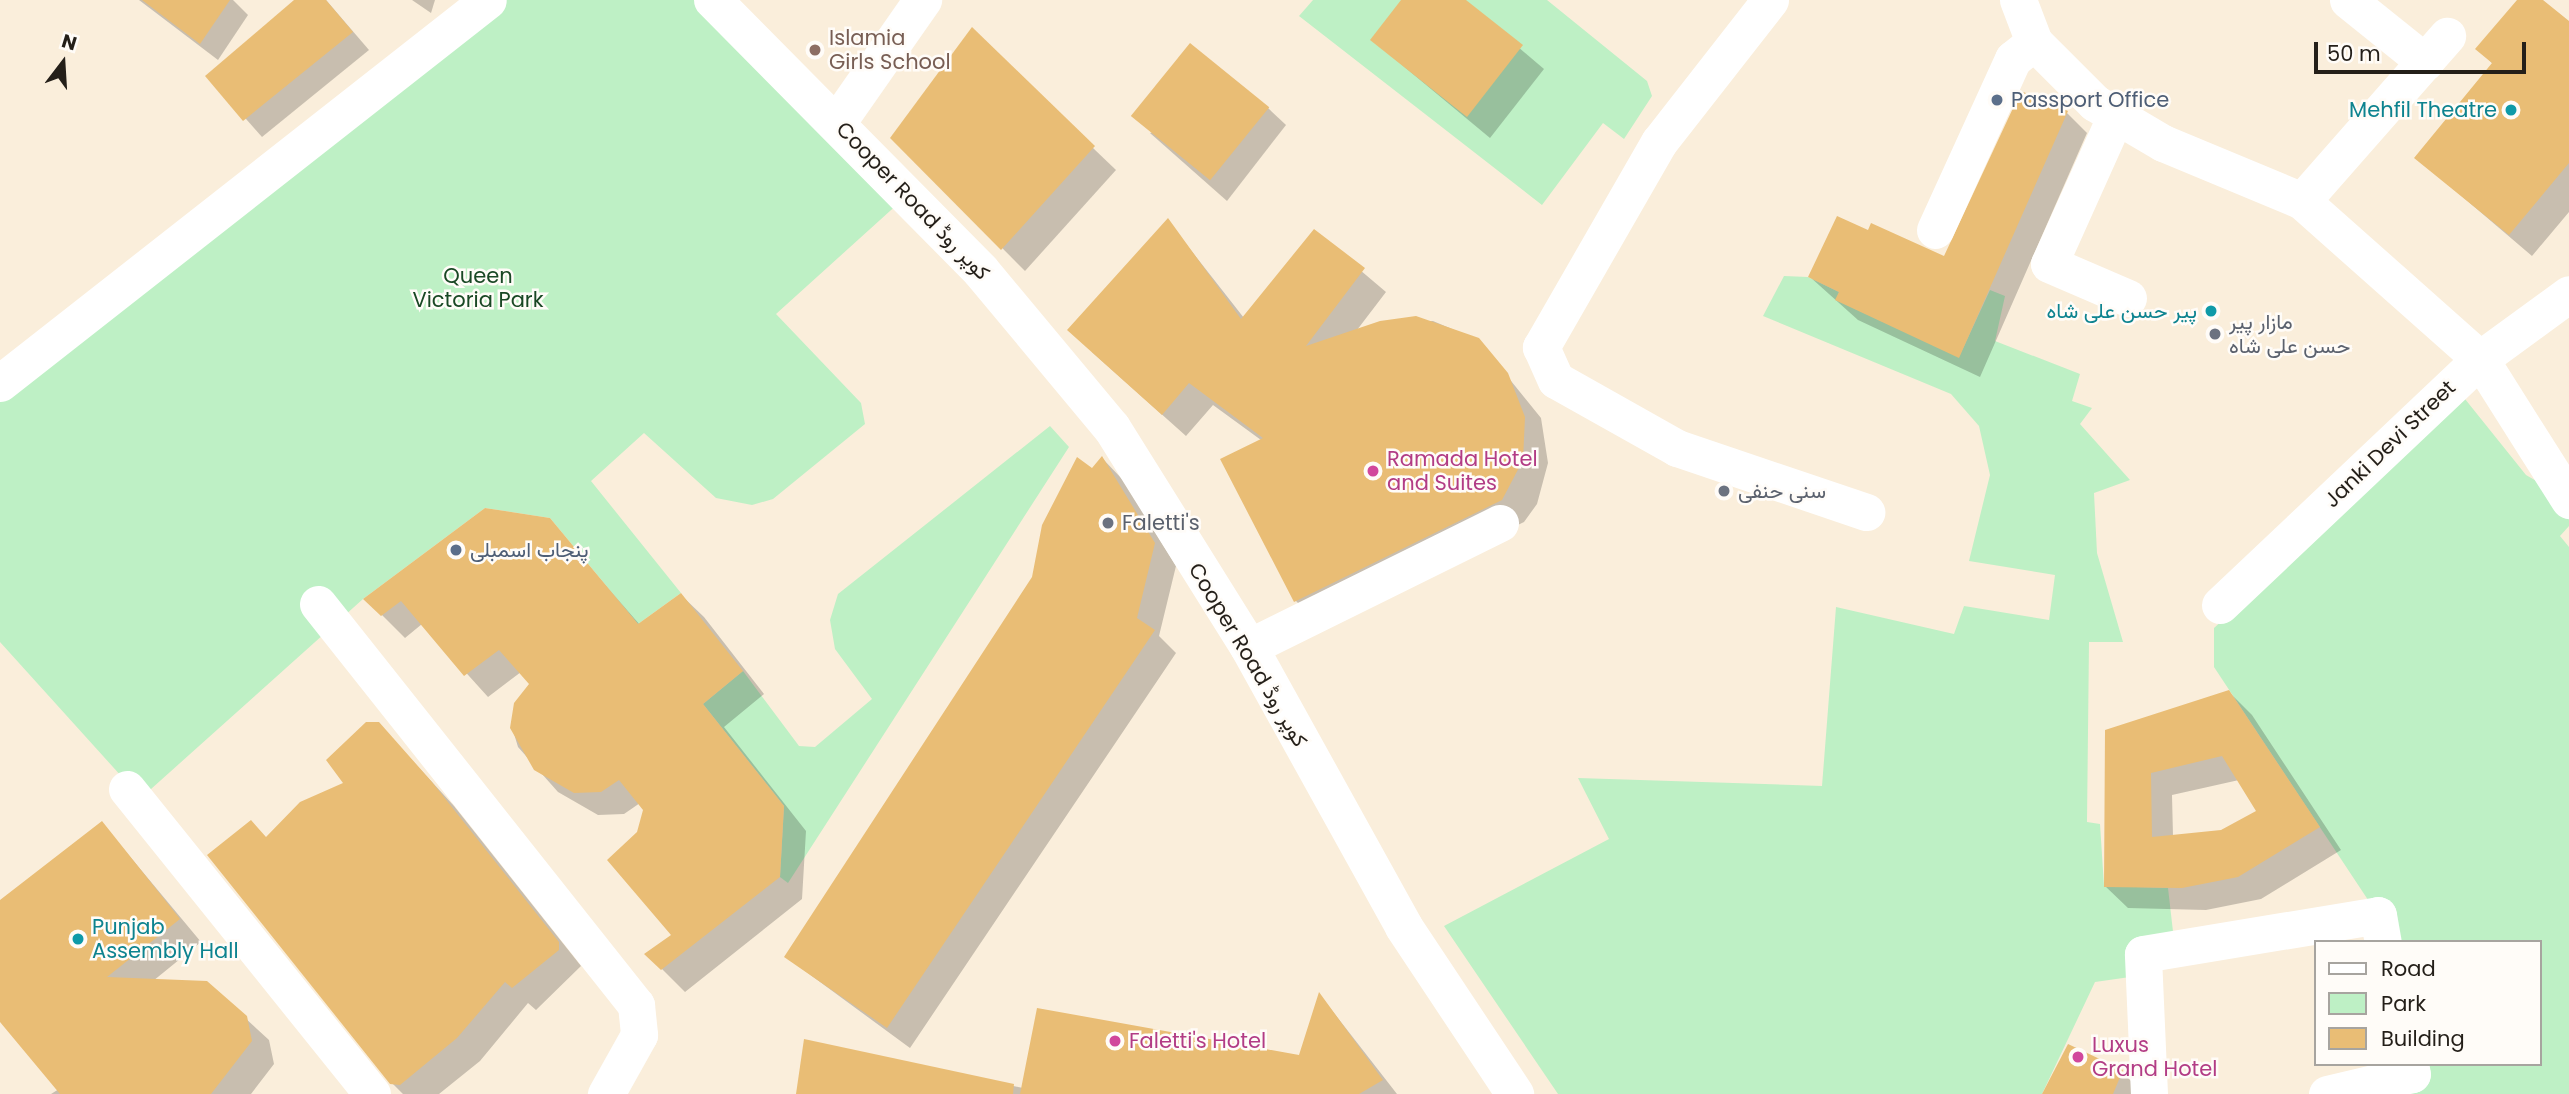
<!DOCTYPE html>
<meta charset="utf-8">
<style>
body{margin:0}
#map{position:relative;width:2569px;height:1094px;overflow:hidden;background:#faeedb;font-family:Poppins,Vazirmatn,sans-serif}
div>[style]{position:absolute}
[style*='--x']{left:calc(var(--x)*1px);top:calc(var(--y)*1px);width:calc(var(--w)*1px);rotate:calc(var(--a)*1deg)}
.green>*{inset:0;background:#bef0c5}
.shadow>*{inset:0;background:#0003}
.building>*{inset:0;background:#e9bd75;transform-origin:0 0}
.minor>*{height:37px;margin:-18.5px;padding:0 18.5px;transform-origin:18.5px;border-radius:18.5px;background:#fff}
.major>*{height:38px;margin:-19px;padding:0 19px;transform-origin:19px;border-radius:19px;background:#fff}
.dots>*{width:19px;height:19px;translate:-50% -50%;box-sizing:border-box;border:4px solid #fffcf8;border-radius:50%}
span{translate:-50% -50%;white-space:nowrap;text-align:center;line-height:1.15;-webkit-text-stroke:5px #fffcf8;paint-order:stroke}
.education-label{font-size:21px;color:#785e54}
.left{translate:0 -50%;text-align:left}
.service-label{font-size:21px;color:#4e5e75}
.culture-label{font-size:21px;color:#0d838f}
.right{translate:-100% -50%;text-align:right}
.street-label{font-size:21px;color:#241f19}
.park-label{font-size:21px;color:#194824}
.worship-label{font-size:21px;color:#5b616d}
.hotel-label{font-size:21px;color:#b23c85}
.legend{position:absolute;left:2314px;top:940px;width:228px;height:126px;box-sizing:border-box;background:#fffcf8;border:2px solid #a7a49f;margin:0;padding:9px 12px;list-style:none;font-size:21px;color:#241f19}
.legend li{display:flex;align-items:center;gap:14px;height:35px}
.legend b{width:35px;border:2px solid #a7a49f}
.north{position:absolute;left:28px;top:28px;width:70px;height:70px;-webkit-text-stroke:5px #fffcf8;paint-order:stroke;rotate:17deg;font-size:19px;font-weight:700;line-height:28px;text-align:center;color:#241f19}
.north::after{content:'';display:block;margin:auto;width:24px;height:32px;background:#241f19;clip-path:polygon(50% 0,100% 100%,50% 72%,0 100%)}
.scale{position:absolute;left:2314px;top:42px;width:212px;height:32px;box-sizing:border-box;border:4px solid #241f19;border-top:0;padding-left:9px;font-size:21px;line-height:24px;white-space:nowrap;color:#241f19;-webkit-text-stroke:5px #fffcf8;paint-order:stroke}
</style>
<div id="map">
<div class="green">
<i style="clip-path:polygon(491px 0,716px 0,911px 192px,776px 314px,861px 403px,865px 424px,773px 499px,752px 505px,716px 498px,644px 433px,591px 481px,681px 593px,638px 624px,550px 518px,485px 508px,363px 599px,141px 798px,0 642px,0 385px)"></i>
<i style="clip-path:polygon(1313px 0,1547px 0,1647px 81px,1652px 96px,1624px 139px,1603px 123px,1542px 205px,1299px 16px)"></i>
<i style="clip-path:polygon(1784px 276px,1808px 277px,1839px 292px,1836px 300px,1959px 357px,1990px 290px,2005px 296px,1995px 341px,2080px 374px,2072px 401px,2092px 408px,2080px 424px,2130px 480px,2094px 493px,2097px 553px,2123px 642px,2089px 642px,2087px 822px,2100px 824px,2104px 886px,2168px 888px,2175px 949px,2144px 975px,2095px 982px,2042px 1094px,1558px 1094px,1444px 926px,1609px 839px,1578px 778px,1822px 786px,1836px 607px,1954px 634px,1964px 606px,2049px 620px,2055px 575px,1969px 561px,1990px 475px,1979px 426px,1951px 394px,1763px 316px)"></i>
<i style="clip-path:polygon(2465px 399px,2526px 475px,2569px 500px,2569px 526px,2560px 536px,2569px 547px,2569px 1094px,2410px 1094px,2408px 1064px,2539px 1064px,2539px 942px,2383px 942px,2378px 915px,2214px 667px,2214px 628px)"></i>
<i style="clip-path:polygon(1050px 426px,1069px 447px,788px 883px,780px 877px,784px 806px,703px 704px,743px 671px,799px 746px,815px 747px,872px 699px,835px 649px,830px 620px,838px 594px)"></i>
</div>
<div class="shadow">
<i style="clip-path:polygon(139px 0,233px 0,248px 15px,218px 60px)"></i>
<i style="clip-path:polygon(296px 0,326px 0,369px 50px,262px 137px,208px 76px)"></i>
<i style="clip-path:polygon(412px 0,435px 0,431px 13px)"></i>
<i style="clip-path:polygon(1403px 0,1463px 0,1544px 69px,1490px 138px,1372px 40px)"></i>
<i style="clip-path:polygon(2520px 0,2540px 0,2569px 24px,2569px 212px,2532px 256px,2417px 158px,2493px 64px,2478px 49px)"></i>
<i style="clip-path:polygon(1268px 108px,1286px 125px,1227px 201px,1150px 133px)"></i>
<i style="clip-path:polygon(2067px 113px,2087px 133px,1980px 377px,1858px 320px,1810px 277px,1869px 232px,1945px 258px)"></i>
<i style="clip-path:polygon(892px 137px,1093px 148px,1116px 170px,1025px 271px)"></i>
<i style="clip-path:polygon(1168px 221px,1244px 318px,1314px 231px,1386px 292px,1357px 330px,1380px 323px,1433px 321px,1478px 340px,1541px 418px,1548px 463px,1537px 504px,1524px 522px,1318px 623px,1295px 600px,1261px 440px,1213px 405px,1186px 436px,1092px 352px)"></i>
<i style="clip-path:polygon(1102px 458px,1123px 480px,1176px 566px,1159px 636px,1176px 653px,910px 1048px,786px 957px,1034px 577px)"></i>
<i style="clip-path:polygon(549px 520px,640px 625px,681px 595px,704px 617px,764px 694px,724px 727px,806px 831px,802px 899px,685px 992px,647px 954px,673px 935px,639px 833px,645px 809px,640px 803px,624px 814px,598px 815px,558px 792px,518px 747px,512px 727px,531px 684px,521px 672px,488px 697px,422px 624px,405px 638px,366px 599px)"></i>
<i style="clip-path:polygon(evenodd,2229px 692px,2252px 715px,2341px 850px,2261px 899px,2206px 910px,2128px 908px,2105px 886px,2107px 732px,2229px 692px,2239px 780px,2259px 812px,2221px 831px,2173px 836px,2172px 795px,2239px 780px)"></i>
<i style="clip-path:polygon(378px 723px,454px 806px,581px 966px,536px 1010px,528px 1003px,480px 1061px,439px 1094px,403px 1094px,391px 1082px,267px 839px,345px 784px)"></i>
<i style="clip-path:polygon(102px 823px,201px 942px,153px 981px,207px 983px,269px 1040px,274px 1064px,251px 1094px,51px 1094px,59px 1089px,0 1019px,0 902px)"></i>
<i style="clip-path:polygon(1320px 995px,1397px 1094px,797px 1094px,806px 1041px,1023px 1088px,1300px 1057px)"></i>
<i style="clip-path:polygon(2122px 1072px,2144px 1094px,2044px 1094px)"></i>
</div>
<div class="building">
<i style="clip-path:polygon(142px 0,230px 0,200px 44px)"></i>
<i style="clip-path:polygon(294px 0,326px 0,353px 32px,243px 121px,205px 76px)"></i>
<i style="clip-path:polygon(1401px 0,1466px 0,1523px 45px,1467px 117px,1370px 40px)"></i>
<i style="clip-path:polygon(2517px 0,2543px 0,2569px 21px,2569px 163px,2509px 235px,2414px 158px,2492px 63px,2475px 49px)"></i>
<i style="clip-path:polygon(972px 27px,1095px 146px,1001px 250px,890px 138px)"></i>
<i style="left:1190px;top:43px;width:102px;height:94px;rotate:39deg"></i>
<i style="clip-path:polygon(2021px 91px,2068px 111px,1959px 358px,1835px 300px,1839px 292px,1808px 277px,1837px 216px,1868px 230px,1871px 223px,1944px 256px)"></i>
<i style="clip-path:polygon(1168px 218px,1241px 319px,1314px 229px,1365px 268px,1306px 346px,1380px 321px,1416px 316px,1479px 338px,1508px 373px,1525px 417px,1523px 460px,1502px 500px,1294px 602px,1220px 459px,1263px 438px,1189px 383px,1162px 415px,1067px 330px)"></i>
<i style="clip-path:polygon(1102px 456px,1155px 543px,1137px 618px,1155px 630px,887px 1028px,784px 957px,1032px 577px,1042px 525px,1077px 457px,1092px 468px)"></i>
<i style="clip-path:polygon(485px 508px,550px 518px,638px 624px,681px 593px,743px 671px,703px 704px,784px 806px,780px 877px,661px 970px,644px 954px,671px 935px,607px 860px,637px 832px,643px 810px,619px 780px,601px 792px,574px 793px,534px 770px,510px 728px,514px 703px,529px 684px,499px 650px,464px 676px,401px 601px,381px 616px,363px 599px)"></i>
<i style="clip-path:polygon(evenodd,2229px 690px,2320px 827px,2238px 877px,2182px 888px,2104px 887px,2105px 730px,2229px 690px,2222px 756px,2256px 811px,2221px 830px,2152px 837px,2151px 773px,2222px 756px)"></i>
<i style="clip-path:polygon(366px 722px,379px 722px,432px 782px,559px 942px,559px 950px,512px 988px,505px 982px,457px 1038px,400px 1085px,390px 1084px,207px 855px,251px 820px,266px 837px,300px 802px,343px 783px,326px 760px)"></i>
<i style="clip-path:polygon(102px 821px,180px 919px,107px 977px,207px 981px,247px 1016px,252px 1041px,211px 1094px,60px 1094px,0 1022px,0 900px)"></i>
<i style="clip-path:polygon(1319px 992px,1383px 1080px,1359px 1094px,1020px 1094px,1037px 1008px,1299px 1055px)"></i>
<i style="clip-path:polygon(804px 1039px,1014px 1084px,1013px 1094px,796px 1094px)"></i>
<i style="clip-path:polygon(2068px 1044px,2123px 1070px,2113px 1094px,2042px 1094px)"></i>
</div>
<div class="minor">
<i style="--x:1770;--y:0;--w:180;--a:128"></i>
<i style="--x:1659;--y:142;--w:237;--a:119.9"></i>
<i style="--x:1541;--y:347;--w:36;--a:66"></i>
<i style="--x:1556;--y:380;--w:139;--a:29.3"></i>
<i style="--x:1677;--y:448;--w:200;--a:18.7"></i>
<i style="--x:2018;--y:0;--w:45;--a:69.1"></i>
<i style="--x:2034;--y:42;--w:86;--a:45"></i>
<i style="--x:2095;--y:103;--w:79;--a:30.5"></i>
<i style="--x:2163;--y:143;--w:151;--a:22.6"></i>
<i style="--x:2302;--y:201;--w:238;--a:41.6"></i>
<i style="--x:2480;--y:359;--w:167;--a:57.7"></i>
<i style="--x:2348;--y:0;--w:99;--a:38.8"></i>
<i style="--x:2116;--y:115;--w:163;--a:114.2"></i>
<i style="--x:2049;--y:264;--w:86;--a:23.3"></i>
<i style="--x:2302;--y:201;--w:220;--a:-48.7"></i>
<i style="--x:1935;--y:230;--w:188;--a:-65.5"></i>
<i style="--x:2013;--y:59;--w:27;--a:-39"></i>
<i style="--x:0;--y:383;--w:620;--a:-38.13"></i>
<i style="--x:318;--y:604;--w:512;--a:51.58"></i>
<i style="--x:636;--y:1005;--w:30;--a:84"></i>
<i style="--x:639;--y:1035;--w:68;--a:119.2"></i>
<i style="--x:2220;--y:605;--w:358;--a:-43.4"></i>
<i style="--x:2480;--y:359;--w:110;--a:-36.1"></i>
<i style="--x:1249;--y:647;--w:280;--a:-26.3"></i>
<i style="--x:127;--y:789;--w:391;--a:51.2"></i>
<i style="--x:2149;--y:1094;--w:140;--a:-92.5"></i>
<i style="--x:2143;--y:954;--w:238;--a:-9.4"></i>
<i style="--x:2378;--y:915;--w:27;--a:80"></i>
<i style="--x:2327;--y:1094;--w:87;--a:-13.2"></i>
<i style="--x:2412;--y:1074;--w:10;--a:-101"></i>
</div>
<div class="major">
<i style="--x:713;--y:0;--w:381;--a:45.3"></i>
<i style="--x:981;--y:271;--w:204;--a:50.2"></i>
<i style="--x:1112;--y:428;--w:258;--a:58"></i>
<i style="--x:1249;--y:647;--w:320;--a:61"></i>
<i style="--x:1404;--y:927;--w:201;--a:56.4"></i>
<i style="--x:838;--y:122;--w:149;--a:-55.1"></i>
</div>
<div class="dots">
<i style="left:815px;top:50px;background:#8d6e63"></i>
<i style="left:1997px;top:100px;background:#5c6f8a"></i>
<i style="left:2511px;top:110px;background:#0f9aa8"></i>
<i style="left:2211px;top:311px;background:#0f9aa8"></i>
<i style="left:2215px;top:334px;background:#6b7280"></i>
<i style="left:1373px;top:471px;background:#d1479c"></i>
<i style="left:1724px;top:491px;background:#6b7280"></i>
<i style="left:1108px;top:523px;background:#6b7280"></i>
<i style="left:456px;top:550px;background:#5c6f8a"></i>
<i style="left:78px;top:939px;background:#0f9aa8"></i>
<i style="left:1115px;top:1041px;background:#d1479c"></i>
<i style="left:2078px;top:1057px;background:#d1479c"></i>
</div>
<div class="education-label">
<span class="left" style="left:829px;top:50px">Islamia<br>Girls School</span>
</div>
<div class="service-label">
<span class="left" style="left:2011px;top:100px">Passport Office</span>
<span class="left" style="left:470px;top:550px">پنجاب اسمبلی</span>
</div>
<div class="culture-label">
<span class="right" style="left:2497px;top:110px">Mehfil Theatre</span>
<span class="right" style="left:2197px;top:311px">پیر حسن علی شاہ</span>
<span class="left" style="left:92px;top:939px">Punjab<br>Assembly Hall</span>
</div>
<div class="street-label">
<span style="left:913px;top:201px;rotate:46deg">Cooper Road کوپر روڈ</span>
<span style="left:2390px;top:444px;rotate:-44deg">Janki Devi Street</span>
<span style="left:1248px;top:655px;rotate:59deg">Cooper Road کوپر روڈ</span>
</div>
<div class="park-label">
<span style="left:478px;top:288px">Queen<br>Victoria Park</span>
</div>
<div class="worship-label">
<span class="left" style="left:2229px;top:334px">مازار پیر<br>حسن علی شاہ</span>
<span class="left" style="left:1738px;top:491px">سنی حنفی</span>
<span class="left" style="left:1122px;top:523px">Faletti's</span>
</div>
<div class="hotel-label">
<span class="left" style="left:1387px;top:471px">Ramada Hotel<br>and Suites</span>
<span class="left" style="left:1129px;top:1041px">Faletti's Hotel</span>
<span class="left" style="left:2092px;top:1057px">Luxus<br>Grand Hotel</span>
</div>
<ul class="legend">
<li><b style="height:9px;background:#fff"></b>Road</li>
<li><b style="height:19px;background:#bef0c5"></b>Park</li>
<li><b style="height:19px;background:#e9bd75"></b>Building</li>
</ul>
<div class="north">N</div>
<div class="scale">50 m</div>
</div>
